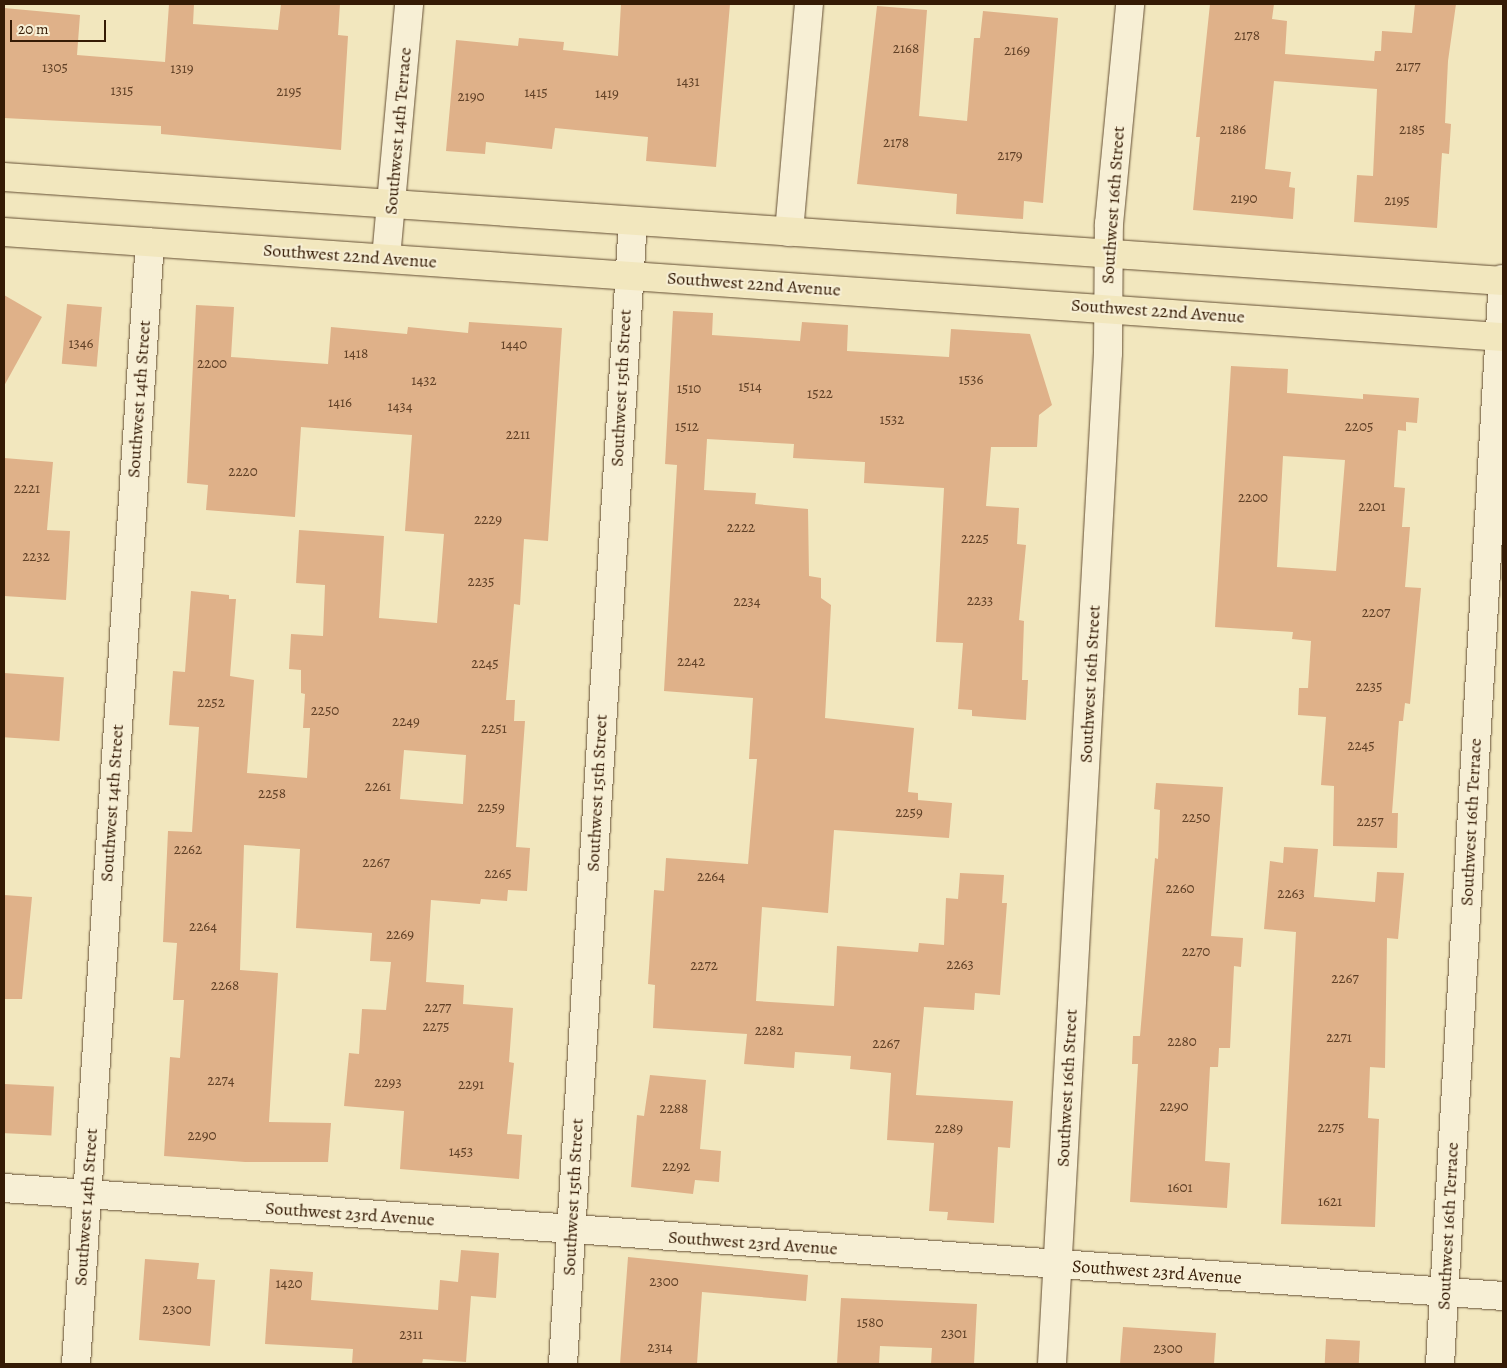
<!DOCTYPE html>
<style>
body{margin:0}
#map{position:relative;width:1507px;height:1368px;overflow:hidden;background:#f2e7be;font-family:Alegreya,serif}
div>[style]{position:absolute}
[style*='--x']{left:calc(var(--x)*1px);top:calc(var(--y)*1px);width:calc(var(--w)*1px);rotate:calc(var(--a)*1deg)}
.building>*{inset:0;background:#dfb189;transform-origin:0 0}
.roads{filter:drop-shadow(0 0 1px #644e33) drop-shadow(0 0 1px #644e33)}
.minor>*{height:28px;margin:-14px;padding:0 14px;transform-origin:14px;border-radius:14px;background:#f7efd5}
.major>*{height:28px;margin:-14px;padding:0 14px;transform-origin:14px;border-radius:14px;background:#f2e7be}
span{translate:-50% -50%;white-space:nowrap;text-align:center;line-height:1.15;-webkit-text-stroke:4px #f7efd5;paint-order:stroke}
.number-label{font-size:15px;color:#604026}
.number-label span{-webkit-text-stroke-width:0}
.street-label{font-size:18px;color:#351b05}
.frame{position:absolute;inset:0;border:5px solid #351b05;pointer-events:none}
.scale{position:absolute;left:10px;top:20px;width:96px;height:22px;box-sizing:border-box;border:2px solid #351b05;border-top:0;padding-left:6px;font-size:15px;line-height:18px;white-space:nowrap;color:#351b05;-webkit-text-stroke:4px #f7efd5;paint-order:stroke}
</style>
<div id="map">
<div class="building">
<i style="clip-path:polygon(169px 4px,194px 4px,193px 24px,278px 30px,281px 4px,340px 4px,338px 35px,348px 36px,341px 150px,161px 134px,161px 126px,4px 118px,4px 8px,80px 15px,77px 55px,165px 62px)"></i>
<i style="clip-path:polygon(621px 4px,730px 4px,716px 167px,646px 161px,648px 137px,555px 128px,552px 149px,486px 142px,485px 154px,446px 151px,456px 40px,518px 46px,519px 38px,564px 42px,563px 50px,618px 56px)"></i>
<i style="clip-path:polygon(1210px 4px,1274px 4px,1272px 19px,1287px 21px,1285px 54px,1374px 61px,1375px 51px,1381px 51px,1382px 31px,1412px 33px,1415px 4px,1456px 4px,1448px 61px,1445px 123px,1451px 124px,1449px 154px,1442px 153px,1437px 228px,1354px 222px,1357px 175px,1373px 176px,1377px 89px,1274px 81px,1265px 169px,1291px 172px,1289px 187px,1295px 188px,1293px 219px,1193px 210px,1200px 137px,1196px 137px)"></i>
<i style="clip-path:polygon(877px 6px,927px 10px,919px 116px,967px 121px,974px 38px,980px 38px,983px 11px,1058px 18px,1043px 203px,1024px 201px,1023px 219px,956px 214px,957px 194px,857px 184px)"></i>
<i style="clip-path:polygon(4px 295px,42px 317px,4px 386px)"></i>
<i style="left:67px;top:304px;width:35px;height:60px;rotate:5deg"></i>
<i style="clip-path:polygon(evenodd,196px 305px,234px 307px,231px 357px,328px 364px,331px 327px,407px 334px,408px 327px,468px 333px,469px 322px,562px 328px,548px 541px,524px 539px,520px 605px,514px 604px,506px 700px,515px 700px,514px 721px,525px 721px,516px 847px,530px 848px,527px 891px,508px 890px,507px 901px,481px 899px,480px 904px,431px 900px,426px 982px,464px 985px,463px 1004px,513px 1008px,509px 1062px,514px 1063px,507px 1134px,522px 1135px,519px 1179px,400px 1169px,404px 1111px,344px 1106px,349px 1053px,359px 1054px,362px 1009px,386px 1010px,391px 962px,370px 961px,372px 933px,296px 928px,300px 849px,244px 845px,240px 970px,278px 973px,269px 1122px,331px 1123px,328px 1162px,245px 1162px,164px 1156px,170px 1057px,180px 1058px,184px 1000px,173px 1000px,177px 943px,163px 942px,168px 831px,192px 832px,199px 727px,169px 725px,173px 671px,185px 672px,191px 591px,229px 595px,229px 599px,236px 599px,230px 676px,254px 680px,247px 773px,307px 778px,310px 728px,303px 728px,305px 694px,301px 693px,301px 670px,289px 669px,291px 634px,323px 636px,325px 585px,296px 583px,299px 530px,384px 536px,379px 618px,437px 623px,444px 534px,405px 531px,412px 435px,301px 427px,295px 517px,206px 510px,208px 485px,187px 483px,196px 305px,404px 750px,466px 755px,463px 804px,400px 799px,404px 750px)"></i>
<i style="clip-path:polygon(673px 311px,713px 313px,712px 335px,800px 341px,802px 322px,848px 325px,847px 351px,949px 357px,951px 329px,1030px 334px,1052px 405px,1039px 415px,1037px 447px,991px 447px,986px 506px,1019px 508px,1017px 544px,1026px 545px,1019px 620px,1024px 621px,1022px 680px,1028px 680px,1026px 720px,972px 716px,972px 710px,958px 709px,963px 643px,936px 642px,944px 488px,864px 483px,865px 462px,793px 458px,794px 444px,707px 439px,704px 490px,756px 493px,755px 504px,808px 509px,809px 576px,821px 578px,821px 598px,831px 605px,825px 718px,914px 728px,908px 792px,918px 793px,918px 800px,952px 803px,949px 838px,834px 830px,828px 913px,762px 907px,756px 1001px,834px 1006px,837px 946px,918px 952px,919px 943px,944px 945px,946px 898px,958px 899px,960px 873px,1004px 875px,1002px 903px,1007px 903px,1000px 995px,975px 993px,974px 1010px,924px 1007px,916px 1095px,1013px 1101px,1010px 1148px,998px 1147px,994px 1223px,947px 1220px,948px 1212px,929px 1211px,934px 1143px,887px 1140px,891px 1073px,850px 1069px,851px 1056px,795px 1052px,794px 1068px,744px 1064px,747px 1034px,653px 1028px,655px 985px,648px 984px,654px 890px,664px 891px,666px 858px,748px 864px,757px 759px,749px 759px,753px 698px,664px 691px,677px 465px,665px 464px)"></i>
<i style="clip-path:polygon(evenodd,1231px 366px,1288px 369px,1287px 393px,1363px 399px,1363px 394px,1419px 398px,1417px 423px,1406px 422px,1406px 431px,1398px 430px,1394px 487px,1405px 488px,1402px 527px,1410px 527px,1405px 587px,1421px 588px,1410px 704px,1405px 703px,1403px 721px,1399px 721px,1392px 813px,1398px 813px,1397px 848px,1333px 846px,1334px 786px,1321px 785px,1326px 717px,1298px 715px,1299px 688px,1308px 688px,1311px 641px,1292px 639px,1293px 632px,1215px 627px,1231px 366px,1283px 456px,1345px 460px,1336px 571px,1277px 567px,1283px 456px)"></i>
<i style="clip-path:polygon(4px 458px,53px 462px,47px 530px,70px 531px,66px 600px,4px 596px)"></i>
<i style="left:4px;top:673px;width:60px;height:64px;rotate:4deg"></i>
<i style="clip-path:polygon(1156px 783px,1223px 787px,1211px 936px,1243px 938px,1241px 967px,1234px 966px,1230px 1048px,1219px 1048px,1218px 1067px,1210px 1067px,1205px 1161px,1230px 1163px,1227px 1208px,1130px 1202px,1138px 1064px,1132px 1064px,1133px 1036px,1140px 1036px,1155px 858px,1158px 859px,1160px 810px,1154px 809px)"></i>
<i style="clip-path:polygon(1284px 847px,1318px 849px,1314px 897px,1375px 902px,1377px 872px,1404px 873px,1398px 939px,1387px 938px,1385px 1068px,1370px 1067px,1368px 1118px,1379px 1119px,1375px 1227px,1281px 1224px,1296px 932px,1264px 929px,1270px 861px,1283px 863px)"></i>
<i style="clip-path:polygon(4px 895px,32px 897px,22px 999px,4px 999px)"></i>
<i style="clip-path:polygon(650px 1075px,706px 1080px,700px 1149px,721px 1151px,719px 1182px,695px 1180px,693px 1194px,631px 1187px,637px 1115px,644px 1116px)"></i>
<i style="left:4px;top:1084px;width:50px;height:49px;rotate:3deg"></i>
<i style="clip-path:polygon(461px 1250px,499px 1253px,496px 1298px,471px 1296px,466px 1362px,423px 1359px,422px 1364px,352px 1363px,353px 1349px,265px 1344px,270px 1269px,313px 1272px,311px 1300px,438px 1310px,440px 1280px,458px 1282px)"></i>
<i style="clip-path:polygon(628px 1257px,808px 1275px,806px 1301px,702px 1292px,697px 1364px,620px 1364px)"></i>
<i style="clip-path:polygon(145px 1259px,199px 1263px,197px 1279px,215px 1280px,210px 1346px,139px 1340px)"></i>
<i style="clip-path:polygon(841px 1298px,977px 1304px,974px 1364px,931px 1364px,932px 1348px,880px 1346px,879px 1364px,837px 1364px)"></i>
<i style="clip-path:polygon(1123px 1327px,1216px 1333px,1214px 1364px,1120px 1364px)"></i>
<i style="left:1326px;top:1339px;width:34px;height:25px;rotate:3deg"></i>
</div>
<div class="roads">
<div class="minor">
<i style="--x:789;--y:232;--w:229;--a:-85"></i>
<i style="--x:386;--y:258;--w:255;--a:-84.8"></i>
<i style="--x:4;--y:1188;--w:1503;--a:4.12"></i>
<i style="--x:76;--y:1364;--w:1124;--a:-86.23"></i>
<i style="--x:563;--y:1364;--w:1145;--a:-86.5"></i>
<i style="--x:1052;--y:1364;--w:1013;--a:-86.83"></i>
<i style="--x:1108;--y:353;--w:129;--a:-89.6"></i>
<i style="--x:1109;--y:224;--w:221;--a:-84.5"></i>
<i style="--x:1440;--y:1364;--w:1087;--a:-86.68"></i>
</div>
<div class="major">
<i style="--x:4;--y:177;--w:1503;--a:3.97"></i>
<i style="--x:4;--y:232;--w:1503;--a:4.01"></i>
</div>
</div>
<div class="number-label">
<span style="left:1247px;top:36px">2178</span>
<span style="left:906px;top:49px">2168</span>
<span style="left:1017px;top:51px">2169</span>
<span style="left:1408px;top:67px">2177</span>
<span style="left:55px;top:68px">1305</span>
<span style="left:182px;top:69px">1319</span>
<span style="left:688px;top:82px">1431</span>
<span style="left:122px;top:91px">1315</span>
<span style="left:289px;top:92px">2195</span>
<span style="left:536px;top:93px">1415</span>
<span style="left:607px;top:94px">1419</span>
<span style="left:471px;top:97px">2190</span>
<span style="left:1233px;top:130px">2186</span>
<span style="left:1412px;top:130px">2185</span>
<span style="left:896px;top:143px">2178</span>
<span style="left:1010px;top:156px">2179</span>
<span style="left:1244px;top:199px">2190</span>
<span style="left:1397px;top:201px">2195</span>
<span style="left:81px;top:344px">1346</span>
<span style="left:514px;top:345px">1440</span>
<span style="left:356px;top:354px">1418</span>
<span style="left:212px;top:364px">2200</span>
<span style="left:971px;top:380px">1536</span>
<span style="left:424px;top:381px">1432</span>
<span style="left:750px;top:387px">1514</span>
<span style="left:689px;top:389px">1510</span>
<span style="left:820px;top:394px">1522</span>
<span style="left:340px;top:403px">1416</span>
<span style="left:400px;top:407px">1434</span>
<span style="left:892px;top:420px">1532</span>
<span style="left:687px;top:427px">1512</span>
<span style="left:1359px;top:427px">2205</span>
<span style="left:518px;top:435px">2211</span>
<span style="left:243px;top:472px">2220</span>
<span style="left:27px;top:489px">2221</span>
<span style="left:1253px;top:498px">2200</span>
<span style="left:1372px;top:507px">2201</span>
<span style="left:488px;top:520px">2229</span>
<span style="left:741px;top:528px">2222</span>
<span style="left:975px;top:539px">2225</span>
<span style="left:36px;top:557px">2232</span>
<span style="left:481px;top:582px">2235</span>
<span style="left:980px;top:601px">2233</span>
<span style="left:747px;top:602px">2234</span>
<span style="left:1376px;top:613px">2207</span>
<span style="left:691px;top:662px">2242</span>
<span style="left:485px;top:664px">2245</span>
<span style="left:1369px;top:687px">2235</span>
<span style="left:211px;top:703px">2252</span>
<span style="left:325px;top:711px">2250</span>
<span style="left:406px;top:722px">2249</span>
<span style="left:494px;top:729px">2251</span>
<span style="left:1361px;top:746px">2245</span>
<span style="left:378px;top:787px">2261</span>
<span style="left:272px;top:794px">2258</span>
<span style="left:491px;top:808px">2259</span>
<span style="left:909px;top:813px">2259</span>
<span style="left:1196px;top:818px">2250</span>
<span style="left:1370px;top:822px">2257</span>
<span style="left:188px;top:850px">2262</span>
<span style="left:376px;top:863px">2267</span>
<span style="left:498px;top:874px">2265</span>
<span style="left:711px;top:877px">2264</span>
<span style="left:1180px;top:889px">2260</span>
<span style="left:1291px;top:894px">2263</span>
<span style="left:203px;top:927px">2264</span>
<span style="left:400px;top:935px">2269</span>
<span style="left:1196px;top:952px">2270</span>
<span style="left:960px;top:965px">2263</span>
<span style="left:704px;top:966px">2272</span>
<span style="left:1345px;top:979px">2267</span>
<span style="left:225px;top:986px">2268</span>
<span style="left:438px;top:1008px">2277</span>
<span style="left:436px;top:1027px">2275</span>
<span style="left:769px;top:1031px">2282</span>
<span style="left:1339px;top:1038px">2271</span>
<span style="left:1182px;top:1042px">2280</span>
<span style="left:886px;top:1044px">2267</span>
<span style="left:221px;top:1081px">2274</span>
<span style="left:388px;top:1083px">2293</span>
<span style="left:471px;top:1085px">2291</span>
<span style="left:1174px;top:1107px">2290</span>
<span style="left:674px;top:1109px">2288</span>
<span style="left:1331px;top:1128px">2275</span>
<span style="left:949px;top:1129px">2289</span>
<span style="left:202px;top:1136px">2290</span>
<span style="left:461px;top:1152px">1453</span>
<span style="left:676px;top:1167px">2292</span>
<span style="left:1180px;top:1188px">1601</span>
<span style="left:1330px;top:1202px">1621</span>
<span style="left:664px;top:1282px">2300</span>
<span style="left:289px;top:1284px">1420</span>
<span style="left:177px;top:1310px">2300</span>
<span style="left:870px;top:1323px">1580</span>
<span style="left:954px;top:1334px">2301</span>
<span style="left:411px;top:1335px">2311</span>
<span style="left:660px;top:1348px">2314</span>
<span style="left:1168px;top:1349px">2300</span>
</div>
<div class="street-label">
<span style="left:398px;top:131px;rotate:-85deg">Southwest 14th Terrace</span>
<span style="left:1113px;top:205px;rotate:-86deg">Southwest 16th Street</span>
<span style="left:350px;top:256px;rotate:4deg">Southwest 22nd Avenue</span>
<span style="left:754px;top:284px;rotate:4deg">Southwest 22nd Avenue</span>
<span style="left:1158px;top:311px;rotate:4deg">Southwest 22nd Avenue</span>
<span style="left:621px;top:388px;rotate:-87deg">Southwest 15th Street</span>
<span style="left:139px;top:399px;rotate:-86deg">Southwest 14th Street</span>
<span style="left:1090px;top:684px;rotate:-87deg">Southwest 16th Street</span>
<span style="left:597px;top:793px;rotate:-87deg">Southwest 15th Street</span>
<span style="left:112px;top:803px;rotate:-86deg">Southwest 14th Street</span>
<span style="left:1471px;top:822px;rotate:-87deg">Southwest 16th Terrace</span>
<span style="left:1067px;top:1088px;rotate:-87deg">Southwest 16th Street</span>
<span style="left:573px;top:1197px;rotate:-87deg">Southwest 15th Street</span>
<span style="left:86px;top:1207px;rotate:-86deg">Southwest 14th Street</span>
<span style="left:350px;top:1214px;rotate:4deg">Southwest 23rd Avenue</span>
<span style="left:1448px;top:1226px;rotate:-87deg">Southwest 16th Terrace</span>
<span style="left:753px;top:1243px;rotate:4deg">Southwest 23rd Avenue</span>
<span style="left:1157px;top:1272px;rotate:4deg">Southwest 23rd Avenue</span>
</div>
<div class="frame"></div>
<div class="scale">20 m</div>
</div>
